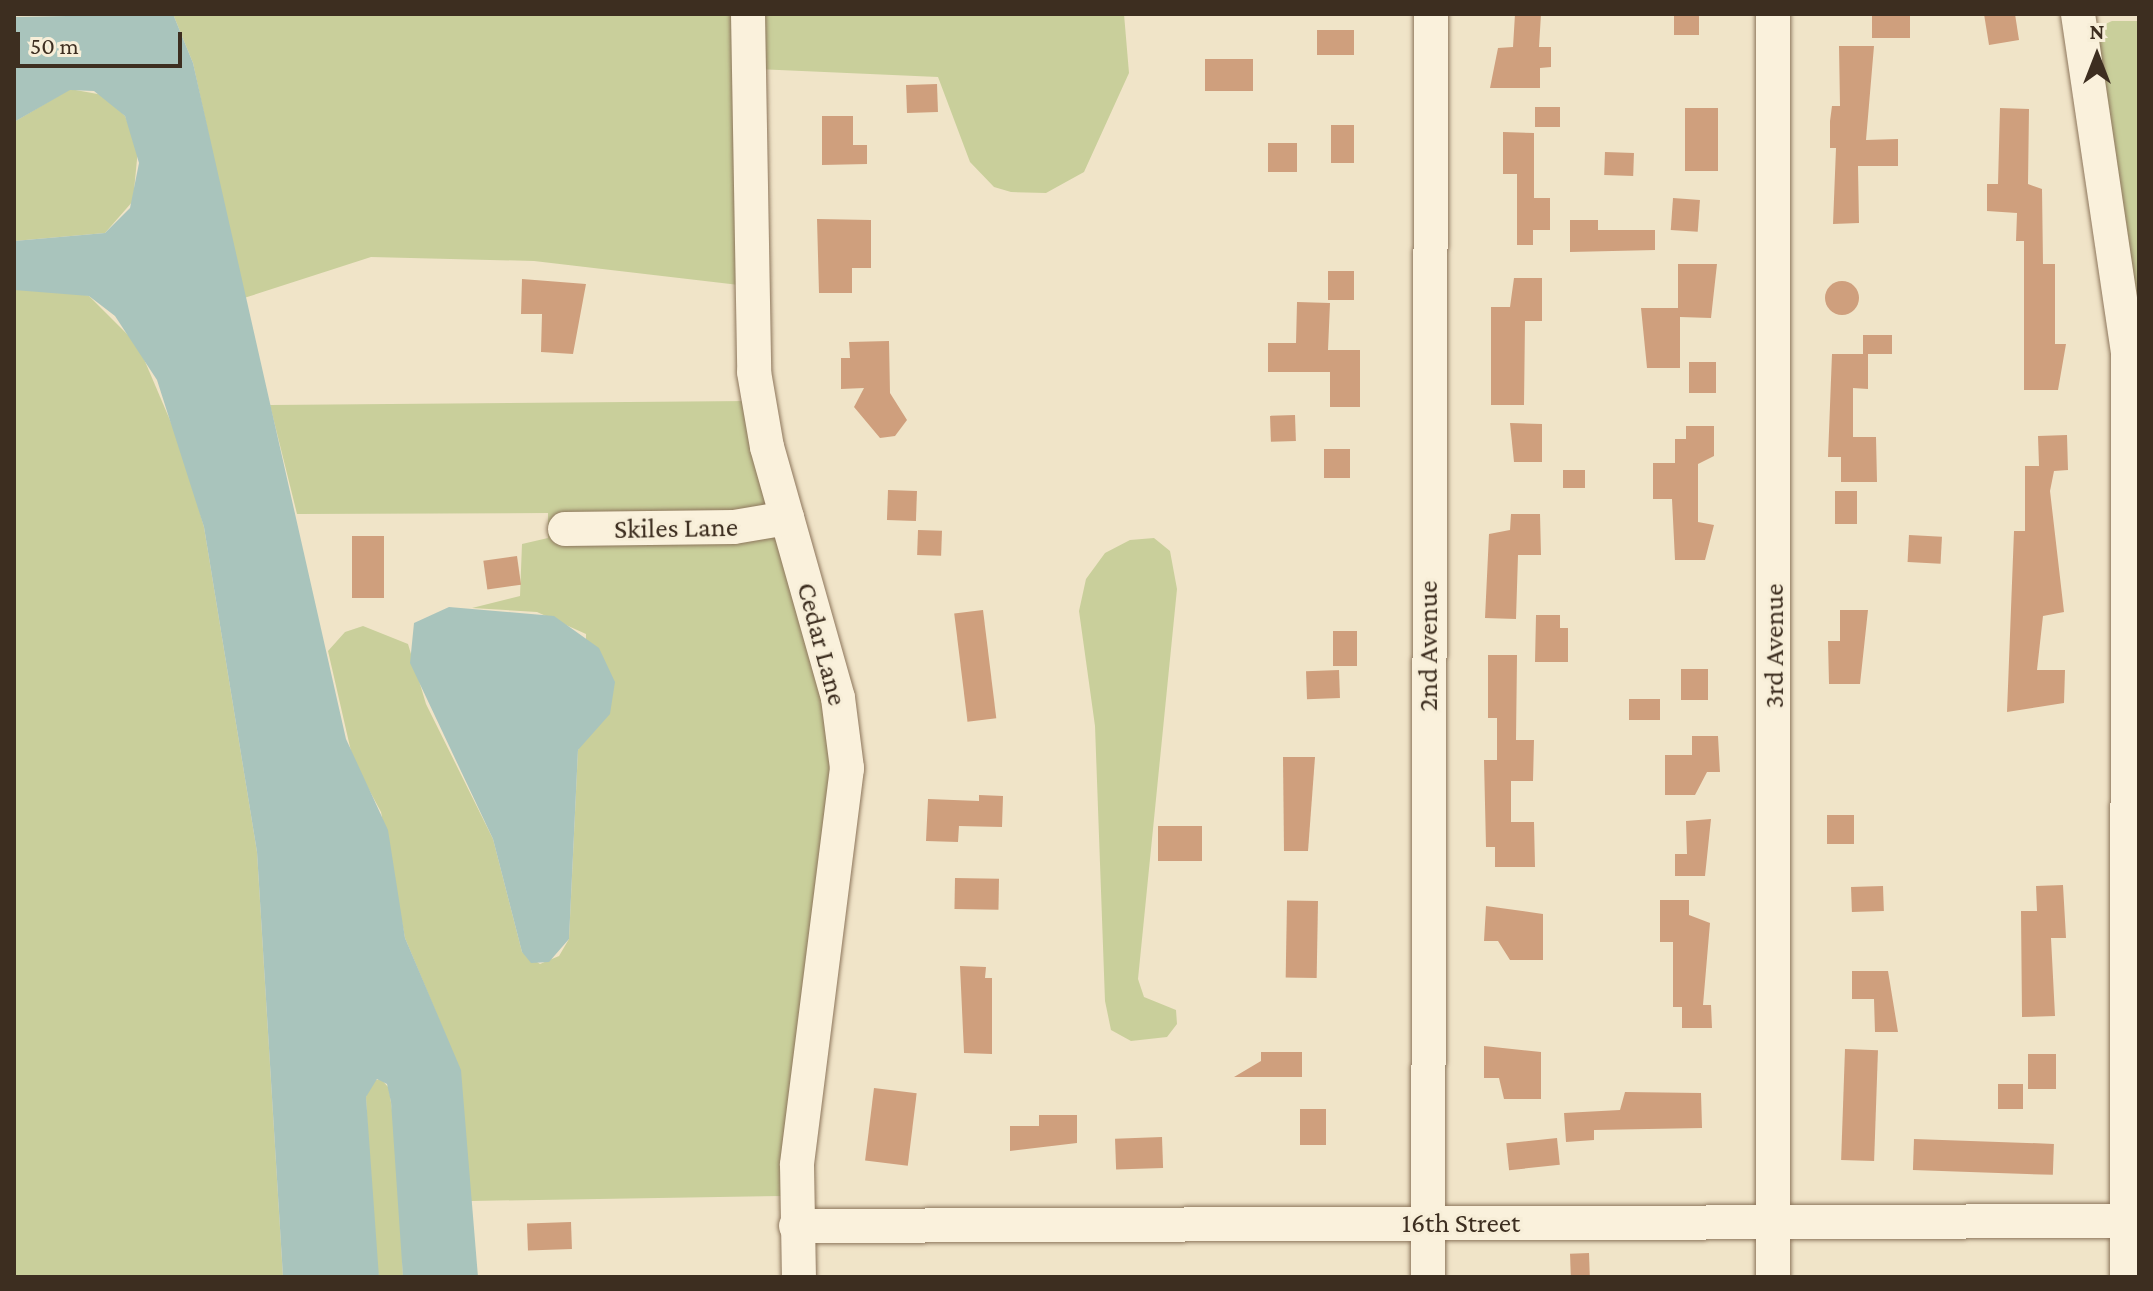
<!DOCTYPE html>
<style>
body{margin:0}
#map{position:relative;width:2153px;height:1291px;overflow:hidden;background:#f0e4c8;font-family:"Crimson Pro",serif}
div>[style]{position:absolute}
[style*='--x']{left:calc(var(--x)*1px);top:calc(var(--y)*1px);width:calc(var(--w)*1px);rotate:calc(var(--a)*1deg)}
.green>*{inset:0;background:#c9cf9b}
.water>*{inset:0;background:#a9c4bc}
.building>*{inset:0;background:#cf9f7d;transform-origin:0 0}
.round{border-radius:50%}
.roads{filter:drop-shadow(0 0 2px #8d765c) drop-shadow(0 0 2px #8d765c)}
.minor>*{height:34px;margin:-17px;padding:0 17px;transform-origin:17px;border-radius:17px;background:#faf1dc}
span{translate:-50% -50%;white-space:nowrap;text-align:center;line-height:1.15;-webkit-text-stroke:6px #f7eed8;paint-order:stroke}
.street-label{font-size:28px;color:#3d2e20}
.frame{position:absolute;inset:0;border:16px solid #3d2e20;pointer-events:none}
.north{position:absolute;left:2057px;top:16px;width:80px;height:80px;-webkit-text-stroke:6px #f7eed8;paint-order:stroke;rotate:0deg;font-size:22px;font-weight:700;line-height:32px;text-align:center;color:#3d2e20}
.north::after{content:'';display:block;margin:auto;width:28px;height:36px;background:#3d2e20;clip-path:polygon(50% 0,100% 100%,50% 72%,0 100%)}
.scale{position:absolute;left:16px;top:32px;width:166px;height:36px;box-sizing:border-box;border:4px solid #3d2e20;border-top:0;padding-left:10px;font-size:24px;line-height:28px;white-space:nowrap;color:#3d2e20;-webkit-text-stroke:6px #f7eed8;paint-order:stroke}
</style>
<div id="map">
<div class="green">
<i style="clip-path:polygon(173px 14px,737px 14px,739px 285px,534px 261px,371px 257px,244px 298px,193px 63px)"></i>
<i style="clip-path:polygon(760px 14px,1124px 14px,1129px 73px,1084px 172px,1046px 193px,1011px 192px,994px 187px,970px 162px,938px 77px,759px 69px)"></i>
<i style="clip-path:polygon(2112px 21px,2139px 21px,2139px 316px,2094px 29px)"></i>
<i style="clip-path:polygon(70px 89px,103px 95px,125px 116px,138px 149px,133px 201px,105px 233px,14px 241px,14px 122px)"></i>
<i style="clip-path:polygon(61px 289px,89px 296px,138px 345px,181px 446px,204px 527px,257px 852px,283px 1277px,14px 1277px,14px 290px)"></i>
<i style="clip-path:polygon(748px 401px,836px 754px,782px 1196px,470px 1201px,460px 1070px,405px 938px,381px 812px,353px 760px,328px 651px,345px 632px,363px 626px,408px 644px,426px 704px,493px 839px,522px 952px,540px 964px,559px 956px,569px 939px,578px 750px,586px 733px,586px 634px,537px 612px,472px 608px,520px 596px,522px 544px,548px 538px,548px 513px,297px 514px,270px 405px)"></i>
<i style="clip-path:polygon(1154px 538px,1170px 551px,1177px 589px,1138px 979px,1144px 997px,1176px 1010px,1177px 1024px,1167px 1037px,1131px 1041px,1111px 1030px,1105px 1001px,1095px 726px,1079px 611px,1086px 579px,1105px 553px,1130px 540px)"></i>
<i style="clip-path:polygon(381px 1079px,389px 1088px,398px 1154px,403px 1277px,379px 1277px,373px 1249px,366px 1097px,371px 1081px)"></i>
</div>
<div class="water">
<i style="clip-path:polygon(173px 14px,193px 63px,346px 739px,388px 830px,405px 938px,461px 1070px,478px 1277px,403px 1277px,391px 1102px,387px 1084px,377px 1079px,366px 1097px,379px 1277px,283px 1277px,257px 852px,204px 527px,157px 380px,115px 316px,89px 296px,14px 290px,14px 241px,105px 233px,130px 208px,139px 163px,125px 116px,94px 91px,70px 90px,14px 122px,14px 17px)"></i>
<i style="clip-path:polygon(449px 607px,554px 616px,599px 648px,615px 682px,610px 714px,578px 750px,569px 939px,549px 962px,531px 963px,522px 952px,493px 839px,410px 663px,414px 623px)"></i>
</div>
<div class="building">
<i style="clip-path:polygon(1515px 14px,1541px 14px,1539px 47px,1551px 47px,1551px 67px,1540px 68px,1540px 88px,1490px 88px,1498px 48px,1513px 47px)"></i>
<i style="left:1674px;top:14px;width:25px;height:21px"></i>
<i style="left:1872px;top:14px;width:38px;height:24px"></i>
<i style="clip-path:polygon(1984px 14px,2015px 14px,2019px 40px,1989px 45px)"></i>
<i style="left:1317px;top:30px;width:37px;height:25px"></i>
<i style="clip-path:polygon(1839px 46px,1874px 46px,1866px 140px,1898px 139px,1898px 166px,1858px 166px,1859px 223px,1833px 224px,1836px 148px,1830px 148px,1830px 121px,1832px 106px,1840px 106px)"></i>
<i style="left:1205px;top:59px;width:48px;height:32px"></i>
<i style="left:937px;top:84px;width:28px;height:31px;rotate:88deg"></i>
<i style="left:1535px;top:107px;width:25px;height:20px"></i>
<i style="left:1685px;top:108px;width:33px;height:63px"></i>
<i style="clip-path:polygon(2000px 108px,2029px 109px,2028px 184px,2042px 189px,2043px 264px,2055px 264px,2055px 344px,2066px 344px,2058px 390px,2024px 390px,2024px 241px,2016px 241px,2017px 213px,1987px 211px,1987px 184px,1998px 184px)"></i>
<i style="clip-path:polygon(822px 116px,853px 116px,853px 145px,867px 145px,867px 164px,822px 165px)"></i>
<i style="left:1331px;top:125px;width:23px;height:38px"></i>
<i style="clip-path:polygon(1503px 132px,1534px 133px,1534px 198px,1550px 198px,1550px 230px,1533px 230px,1533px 245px,1517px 245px,1517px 174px,1503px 174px)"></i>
<i style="left:1268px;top:143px;width:29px;height:29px"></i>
<i style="left:1605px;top:152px;width:29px;height:23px;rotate:2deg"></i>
<i style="left:1673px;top:198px;width:27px;height:32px;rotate:4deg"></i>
<i style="clip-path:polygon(817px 219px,871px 220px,871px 268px,852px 268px,852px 293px,819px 293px)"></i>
<i style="clip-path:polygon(1570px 220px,1598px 220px,1598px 230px,1655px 230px,1655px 250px,1570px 252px)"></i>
<i style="clip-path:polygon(1678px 264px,1717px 264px,1711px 318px,1680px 317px,1680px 368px,1647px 368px,1641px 308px,1678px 308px)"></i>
<i style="left:1328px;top:271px;width:26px;height:29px"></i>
<i style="clip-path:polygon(1514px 278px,1542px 278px,1542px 321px,1525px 321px,1524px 405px,1491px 405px,1491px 307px,1510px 307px)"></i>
<i style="clip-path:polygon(522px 279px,586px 284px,573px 354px,541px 352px,542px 314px,521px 314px)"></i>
<i class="round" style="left:1825px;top:281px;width:34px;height:34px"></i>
<i style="clip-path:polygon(1297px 302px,1330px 303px,1328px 350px,1360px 350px,1360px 407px,1330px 407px,1330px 372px,1268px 372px,1268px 343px,1296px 343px)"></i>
<i style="left:1863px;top:335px;width:29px;height:19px"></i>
<i style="clip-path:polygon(889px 341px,890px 393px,907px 420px,895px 436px,880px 438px,854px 407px,864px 388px,841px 389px,841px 358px,850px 358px,849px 342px)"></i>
<i style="clip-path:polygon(1832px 354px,1868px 354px,1868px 389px,1853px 388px,1853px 437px,1876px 437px,1877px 482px,1841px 482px,1841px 457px,1828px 457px)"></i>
<i style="left:1689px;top:362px;width:27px;height:31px"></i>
<i style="left:1295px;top:415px;width:26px;height:25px;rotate:88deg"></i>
<i style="clip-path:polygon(1510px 423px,1542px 424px,1542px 462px,1514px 462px)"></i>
<i style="clip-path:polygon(1686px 426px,1714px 426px,1714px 456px,1698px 464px,1698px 522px,1714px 525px,1705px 560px,1675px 560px,1672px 499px,1653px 499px,1653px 463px,1675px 463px,1675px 439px,1686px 439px)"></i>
<i style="clip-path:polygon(2067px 435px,2068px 470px,2054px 471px,2050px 491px,2064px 612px,2043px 616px,2037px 670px,2065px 670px,2064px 703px,2007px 712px,2014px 531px,2025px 531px,2025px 466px,2039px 466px,2038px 436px)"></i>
<i style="left:1324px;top:449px;width:26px;height:29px"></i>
<i style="left:1563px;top:470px;width:22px;height:18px"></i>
<i style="left:888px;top:490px;width:29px;height:30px;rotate:2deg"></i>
<i style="left:1835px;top:491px;width:22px;height:33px"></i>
<i style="clip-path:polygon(1511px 514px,1540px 514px,1541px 555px,1518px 555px,1516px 619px,1485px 618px,1489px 534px,1510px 530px)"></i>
<i style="left:918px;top:530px;width:24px;height:25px;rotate:2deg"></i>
<i style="left:1909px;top:535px;width:33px;height:27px;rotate:3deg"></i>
<i style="left:352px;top:536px;width:32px;height:62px"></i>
<i style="left:517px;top:556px;width:29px;height:34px;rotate:82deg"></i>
<i style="left:983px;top:610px;width:109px;height:29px;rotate:83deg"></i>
<i style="clip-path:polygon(1840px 610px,1868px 610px,1860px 684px,1829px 684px,1828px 641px,1840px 641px)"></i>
<i style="clip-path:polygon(1536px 615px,1560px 615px,1560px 628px,1568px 628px,1568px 662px,1535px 662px)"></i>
<i style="left:1333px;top:631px;width:24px;height:35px"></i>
<i style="clip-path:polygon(1488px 655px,1517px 655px,1516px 740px,1534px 740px,1533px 781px,1511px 781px,1511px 822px,1534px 822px,1535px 867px,1495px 867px,1495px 847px,1486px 847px,1484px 760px,1497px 760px,1497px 718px,1488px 718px)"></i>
<i style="left:1681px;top:669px;width:27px;height:31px"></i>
<i style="left:1339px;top:670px;width:28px;height:33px;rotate:88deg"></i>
<i style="left:1629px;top:699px;width:31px;height:21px"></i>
<i style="clip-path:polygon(1692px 736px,1718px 736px,1720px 772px,1707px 772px,1695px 795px,1665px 795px,1665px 755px,1692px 755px)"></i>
<i style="clip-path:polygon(1283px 757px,1315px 757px,1308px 851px,1284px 851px)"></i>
<i style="clip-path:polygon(979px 795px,1003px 796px,1002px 827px,959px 826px,958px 842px,926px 841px,928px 799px,979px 801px)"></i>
<i style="left:1854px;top:815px;width:29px;height:27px;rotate:90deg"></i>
<i style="clip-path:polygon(1711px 819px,1705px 876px,1675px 876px,1675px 854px,1687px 854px,1686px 821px)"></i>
<i style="left:1158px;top:826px;width:44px;height:35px"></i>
<i style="left:955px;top:878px;width:44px;height:31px;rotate:1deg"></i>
<i style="clip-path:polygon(2063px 885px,2066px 938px,2051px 938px,2055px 1016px,2022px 1017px,2021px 911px,2037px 911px,2036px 886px)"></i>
<i style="left:1883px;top:886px;width:25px;height:32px;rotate:88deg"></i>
<i style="clip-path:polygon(1660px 900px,1689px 900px,1689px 915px,1710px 923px,1703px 1005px,1711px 1005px,1712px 1028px,1682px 1028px,1682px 1007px,1673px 1007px,1673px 942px,1660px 942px)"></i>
<i style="left:1318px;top:901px;width:77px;height:31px;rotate:91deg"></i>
<i style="clip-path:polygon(1486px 906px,1543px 914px,1543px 960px,1510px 960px,1498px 941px,1484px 941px)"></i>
<i style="clip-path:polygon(960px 966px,986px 967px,985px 978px,992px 978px,992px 1054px,964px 1053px)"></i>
<i style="clip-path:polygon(1852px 971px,1888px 971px,1898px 1032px,1875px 1032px,1874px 999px,1852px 999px)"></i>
<i style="clip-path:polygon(1484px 1046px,1541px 1052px,1541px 1099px,1504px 1099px,1499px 1078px,1484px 1078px)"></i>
<i style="left:1845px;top:1049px;width:33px;height:111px;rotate:2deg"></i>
<i style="clip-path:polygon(1261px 1052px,1302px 1052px,1302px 1077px,1234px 1077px,1261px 1061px)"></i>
<i style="left:2028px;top:1054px;width:28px;height:35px"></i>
<i style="left:1998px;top:1084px;width:25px;height:25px"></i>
<i style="left:874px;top:1088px;width:43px;height:73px;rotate:7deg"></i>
<i style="clip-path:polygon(1625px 1092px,1701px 1093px,1702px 1128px,1594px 1130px,1594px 1140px,1566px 1142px,1564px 1113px,1620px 1110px)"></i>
<i style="left:1300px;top:1109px;width:26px;height:36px"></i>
<i style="clip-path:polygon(1039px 1115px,1077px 1115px,1077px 1143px,1010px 1151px,1010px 1126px,1039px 1126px)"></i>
<i style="left:1162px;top:1137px;width:31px;height:47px;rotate:88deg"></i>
<i style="left:1557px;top:1138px;width:27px;height:51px;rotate:84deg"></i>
<i style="left:1914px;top:1139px;width:140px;height:31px;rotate:2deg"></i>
<i style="left:571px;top:1222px;width:27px;height:44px;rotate:88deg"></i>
<i style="left:1589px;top:1253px;width:24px;height:19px;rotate:88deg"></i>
</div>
<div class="roads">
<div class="minor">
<i style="--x:748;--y:14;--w:358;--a:89"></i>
<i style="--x:754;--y:372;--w:76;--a:80.2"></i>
<i style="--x:767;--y:447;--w:261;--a:74.2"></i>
<i style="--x:838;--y:698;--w:71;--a:82.7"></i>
<i style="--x:847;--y:768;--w:400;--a:97.2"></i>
<i style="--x:797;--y:1165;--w:112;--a:89"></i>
<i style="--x:2078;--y:14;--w:341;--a:81.6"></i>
<i style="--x:2128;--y:351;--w:926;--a:90.06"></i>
<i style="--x:565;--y:529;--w:169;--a:-0.7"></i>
<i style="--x:734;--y:527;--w:54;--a:-9.6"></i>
<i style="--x:796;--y:1226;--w:1331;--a:-0.22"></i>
<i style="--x:1428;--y:1277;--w:1263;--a:-89.86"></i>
<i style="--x:1773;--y:1277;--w:1263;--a:-90"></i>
</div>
</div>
<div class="street-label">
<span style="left:676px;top:528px;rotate:-1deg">Skiles Lane</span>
<span style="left:822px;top:644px;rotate:75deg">Cedar Lane</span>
<span style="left:1428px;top:646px;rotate:-90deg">2nd Avenue</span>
<span style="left:1774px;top:646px;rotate:-90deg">3rd Avenue</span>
<span style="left:1461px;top:1223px">16th Street</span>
</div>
<div class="frame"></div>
<div class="north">N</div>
<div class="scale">50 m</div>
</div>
